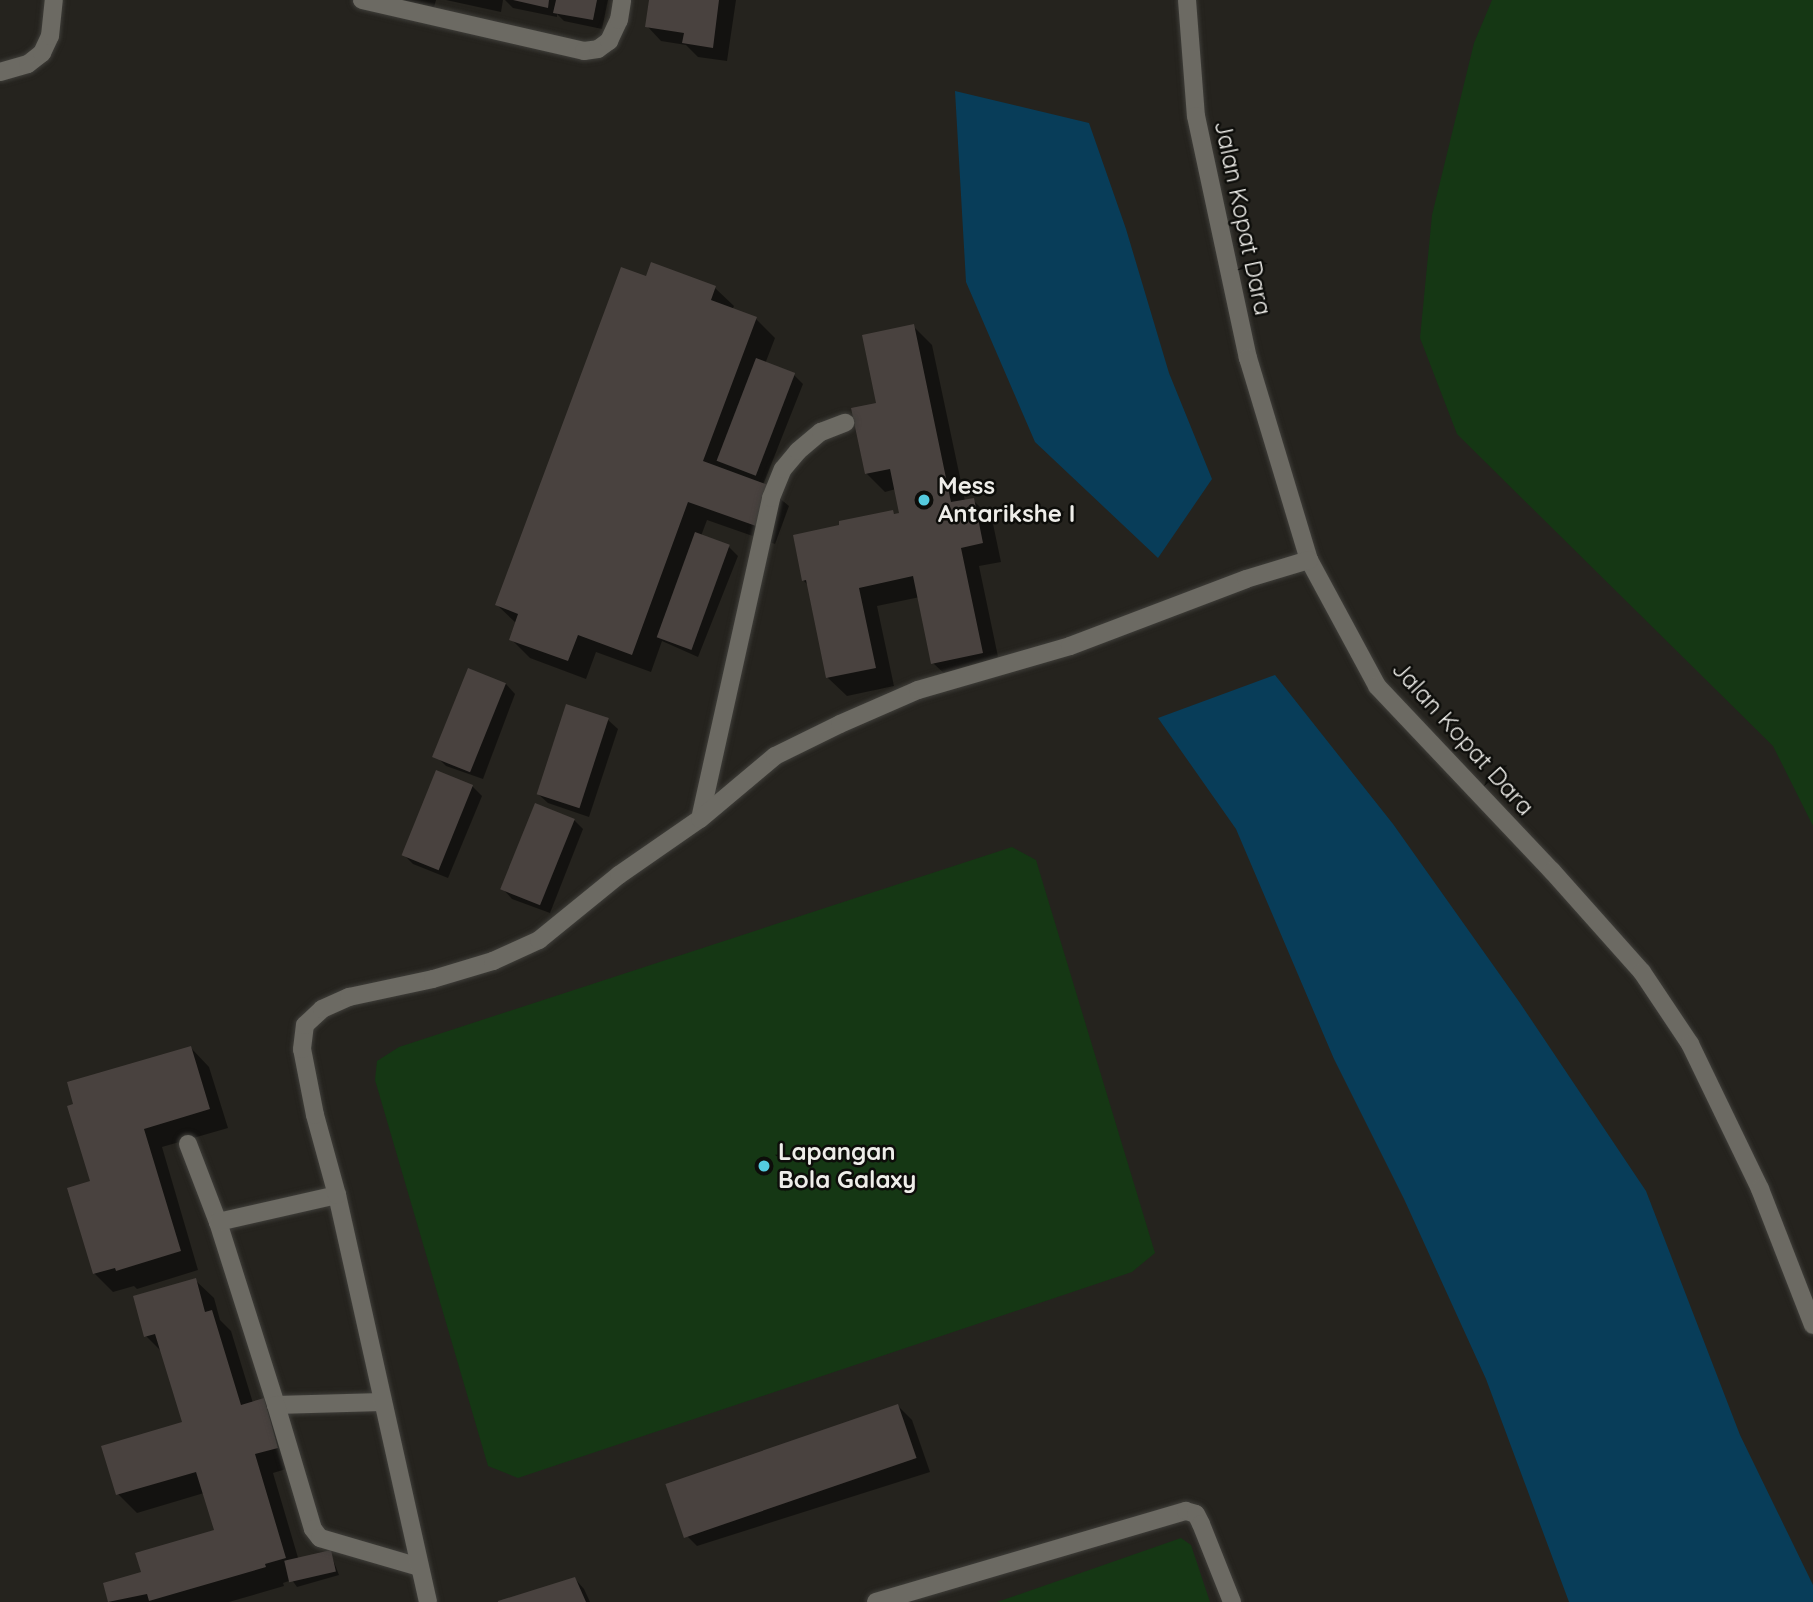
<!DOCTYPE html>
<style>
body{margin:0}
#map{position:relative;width:1813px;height:1602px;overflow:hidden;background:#25231e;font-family:Quicksand,sans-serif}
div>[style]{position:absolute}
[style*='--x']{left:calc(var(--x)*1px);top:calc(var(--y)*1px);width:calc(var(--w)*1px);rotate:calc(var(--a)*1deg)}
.green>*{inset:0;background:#153714}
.water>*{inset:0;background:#083d59}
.shadow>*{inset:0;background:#0007}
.building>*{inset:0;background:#49423f;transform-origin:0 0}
.roads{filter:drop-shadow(0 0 2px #3f3e3a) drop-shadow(0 0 2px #3f3e3a)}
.minor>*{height:18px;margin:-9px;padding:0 9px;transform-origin:9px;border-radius:9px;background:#6c6a63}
.dots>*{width:19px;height:19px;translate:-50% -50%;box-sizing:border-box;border:4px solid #0d0d0a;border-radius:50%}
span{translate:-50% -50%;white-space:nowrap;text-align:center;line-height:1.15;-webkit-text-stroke:5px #0d0d0a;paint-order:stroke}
.street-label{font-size:24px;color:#eeede9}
.poi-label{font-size:24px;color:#eeede9;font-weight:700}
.left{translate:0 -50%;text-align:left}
</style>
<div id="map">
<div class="green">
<i style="clip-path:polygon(1492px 0,1813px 0,1813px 826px,1773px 746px,1457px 434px,1420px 338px,1432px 215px,1474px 43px)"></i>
<i style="clip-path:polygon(1012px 847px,1036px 860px,1155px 1253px,1132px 1272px,518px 1478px,488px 1466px,375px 1080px,377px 1061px,399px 1047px)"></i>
<i style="clip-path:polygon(1181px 1538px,1191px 1545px,1210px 1602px,997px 1602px)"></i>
</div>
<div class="water">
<i style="clip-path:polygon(955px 91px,1089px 123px,1126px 229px,1169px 373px,1212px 479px,1158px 558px,1035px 442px,966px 282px)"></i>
<i style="clip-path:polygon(1275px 675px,1393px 824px,1520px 1003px,1646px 1191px,1740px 1435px,1813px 1585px,1813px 1602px,1569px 1602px,1486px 1379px,1404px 1199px,1334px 1059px,1236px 829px,1158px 718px)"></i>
</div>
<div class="shadow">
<i style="clip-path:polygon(399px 0,436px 0,434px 7px)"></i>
<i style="clip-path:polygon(446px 0,503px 0,501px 12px)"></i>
<i style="clip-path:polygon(505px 0,608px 0,602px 29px,564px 21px,557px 14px,557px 17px,513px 8px)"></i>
<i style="clip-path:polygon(651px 0,736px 0,727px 61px,698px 57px,686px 45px,661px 41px,647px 26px)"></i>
<i style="clip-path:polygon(647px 278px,715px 288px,734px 306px,732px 310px,756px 319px,775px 338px,765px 364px,794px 375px,803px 384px,763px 485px,789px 506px,775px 544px,707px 520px,701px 536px,729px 547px,738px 556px,698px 657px,662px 641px,651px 672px,596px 652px,586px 679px,530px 658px,511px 639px,517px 624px,497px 605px)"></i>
<i style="clip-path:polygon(913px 326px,932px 345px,965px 501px,973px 500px,992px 519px,1001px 562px,979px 566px,1001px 671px,952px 681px,933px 663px,920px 597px,877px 606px,894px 686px,847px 696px,828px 678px,808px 585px,803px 580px,892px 512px,896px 515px,901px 514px,896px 489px,885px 492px,866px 473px,878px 405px)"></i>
<i style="clip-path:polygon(469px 671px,506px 684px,515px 694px,483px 779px,446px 766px,437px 757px)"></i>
<i style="clip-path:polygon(608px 720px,618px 729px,589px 817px,548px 803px,538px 794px)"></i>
<i style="clip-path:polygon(437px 772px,472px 786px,482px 796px,448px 878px,413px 864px,404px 855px)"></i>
<i style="clip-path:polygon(574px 820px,583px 829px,550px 913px,512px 899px,503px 889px)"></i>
<i style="clip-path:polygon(191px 1048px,209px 1067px,228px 1128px,162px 1147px,198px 1270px,137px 1289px,134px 1286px,113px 1292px,94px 1273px,92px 1182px)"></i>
<i style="clip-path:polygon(195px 1280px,214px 1298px,220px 1320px,231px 1331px,253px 1403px,264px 1400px,282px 1419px,296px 1466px,273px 1473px,299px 1561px,330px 1552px,339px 1575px,297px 1587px,292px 1580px,283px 1583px,284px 1586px,229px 1602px,109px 1602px,105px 1584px,143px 1573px,216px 1531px,204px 1493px,137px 1513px,118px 1494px,184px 1423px,162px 1352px,146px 1336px)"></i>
<i style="clip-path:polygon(898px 1406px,912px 1420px,930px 1472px,697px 1546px,683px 1532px)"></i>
<i style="clip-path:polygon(575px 1579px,584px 1589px,590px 1602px,505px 1602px)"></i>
</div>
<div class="building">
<i style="clip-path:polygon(513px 0,549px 0,548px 8px)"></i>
<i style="clip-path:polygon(556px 0,597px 0,593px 20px,553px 13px)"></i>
<i style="clip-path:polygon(649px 0,719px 0,713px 48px,682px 43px,684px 33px,645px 27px)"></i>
<i style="clip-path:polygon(651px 262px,716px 286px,711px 300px,757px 317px,703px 461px,771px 486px,756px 526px,688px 502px,632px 655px,578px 635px,568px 661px,509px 640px,518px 614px,495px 605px,621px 267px,646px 276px)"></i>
<i style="clip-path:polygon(914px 324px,951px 502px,974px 498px,983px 543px,961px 548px,983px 653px,931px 664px,913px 576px,859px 588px,876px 668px,826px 678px,806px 580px,802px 581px,793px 535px,839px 525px,839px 521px,893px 510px,894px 514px,899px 513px,890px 469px,865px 474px,851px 408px,876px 403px,862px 335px)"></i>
<i style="left:756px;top:358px;width:42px;height:110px;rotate:21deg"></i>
<i style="left:695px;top:532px;width:37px;height:112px;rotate:20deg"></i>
<i style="left:468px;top:668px;width:41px;height:96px;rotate:22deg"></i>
<i style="left:566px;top:704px;width:45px;height:95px;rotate:18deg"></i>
<i style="left:436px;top:770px;width:40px;height:92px;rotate:22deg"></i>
<i style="left:535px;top:803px;width:43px;height:93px;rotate:22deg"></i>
<i style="clip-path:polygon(191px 1046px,210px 1109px,144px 1129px,181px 1251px,116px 1271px,115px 1268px,93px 1274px,67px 1188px,90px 1181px,67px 1106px,73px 1104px,67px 1082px)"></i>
<i style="clip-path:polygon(196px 1278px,205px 1312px,212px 1310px,241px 1405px,264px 1398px,278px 1448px,255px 1454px,286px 1558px,265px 1564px,266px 1567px,149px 1601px,147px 1594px,108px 1602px,103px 1583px,141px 1572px,135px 1553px,214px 1530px,196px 1472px,116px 1495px,101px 1446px,182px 1422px,155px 1334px,144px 1337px,133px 1296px)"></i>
<i style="left:898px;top:1404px;width:57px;height:246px;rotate:71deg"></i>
<i style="left:331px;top:1550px;width:22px;height:48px;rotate:77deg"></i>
<i style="clip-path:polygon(575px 1577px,586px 1602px,498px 1602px,498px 1601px)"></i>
</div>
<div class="roads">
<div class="minor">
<i style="--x:362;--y:0;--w:228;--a:12.9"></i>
<i style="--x:584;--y:51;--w:14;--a:-8"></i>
<i style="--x:598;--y:49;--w:14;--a:-36"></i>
<i style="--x:609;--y:41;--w:23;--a:-65"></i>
<i style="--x:619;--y:20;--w:20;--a:-81"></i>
<i style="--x:1187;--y:0;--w:116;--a:85.6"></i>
<i style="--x:1196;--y:116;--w:248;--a:77.9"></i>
<i style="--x:1248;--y:358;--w:211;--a:73.2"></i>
<i style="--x:1309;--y:560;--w:143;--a:61.6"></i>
<i style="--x:1377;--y:686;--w:255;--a:46.6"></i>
<i style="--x:1552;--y:871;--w:135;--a:48.3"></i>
<i style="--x:1642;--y:972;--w:87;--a:56.3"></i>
<i style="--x:1690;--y:1044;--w:161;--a:64.2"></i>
<i style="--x:1760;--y:1189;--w:146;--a:68.7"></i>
<i style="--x:0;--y:72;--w:29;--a:-16"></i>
<i style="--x:28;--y:64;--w:18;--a:-38"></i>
<i style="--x:42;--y:53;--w:19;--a:-65"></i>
<i style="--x:50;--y:36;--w:36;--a:-84"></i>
<i style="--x:700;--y:819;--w:329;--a:-77.5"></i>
<i style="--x:771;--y:498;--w:31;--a:-68"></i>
<i style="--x:783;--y:469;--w:23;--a:-50"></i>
<i style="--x:798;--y:451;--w:30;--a:-40"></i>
<i style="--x:821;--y:432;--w:26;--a:-21"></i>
<i style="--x:188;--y:1144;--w:84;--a:69"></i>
<i style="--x:218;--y:1222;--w:192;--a:72.4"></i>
<i style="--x:276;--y:1405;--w:106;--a:-1.6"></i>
<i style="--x:218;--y:1222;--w:122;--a:-12.8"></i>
<i style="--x:276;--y:1405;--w:129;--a:73.4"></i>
<i style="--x:313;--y:1529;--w:11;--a:52"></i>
<i style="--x:320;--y:1538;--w:103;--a:16.3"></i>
<i style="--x:428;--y:1602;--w:417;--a:-102.6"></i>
<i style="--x:337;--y:1195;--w:83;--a:-105.4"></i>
<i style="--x:315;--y:1115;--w:67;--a:-101.1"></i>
<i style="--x:302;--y:1049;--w:24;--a:-83"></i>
<i style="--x:305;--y:1025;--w:23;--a:-43"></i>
<i style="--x:322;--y:1009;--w:30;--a:-24"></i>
<i style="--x:349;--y:997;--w:86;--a:-12.1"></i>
<i style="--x:433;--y:979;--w:63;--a:-16.7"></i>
<i style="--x:493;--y:961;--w:51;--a:-24.5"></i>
<i style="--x:539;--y:940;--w:103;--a:-39.1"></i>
<i style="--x:619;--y:875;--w:98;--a:-34.7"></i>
<i style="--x:700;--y:819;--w:98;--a:-40"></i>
<i style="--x:775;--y:756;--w:72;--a:-26.2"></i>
<i style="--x:840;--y:724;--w:85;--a:-23.6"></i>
<i style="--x:918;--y:690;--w:158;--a:-16.1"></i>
<i style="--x:1070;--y:646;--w:188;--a:-20.8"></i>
<i style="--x:1246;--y:579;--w:66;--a:-16.8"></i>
<i style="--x:876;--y:1602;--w:323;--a:-16.4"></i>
<i style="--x:1186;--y:1511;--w:10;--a:17"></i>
<i style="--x:1196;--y:1514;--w:11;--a:63"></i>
<i style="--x:1201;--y:1524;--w:84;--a:68.3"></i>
</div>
</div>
<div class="dots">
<i style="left:924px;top:500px;background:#54cade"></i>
<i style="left:764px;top:1166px;background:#54cade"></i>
</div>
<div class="street-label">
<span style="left:1243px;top:218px;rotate:78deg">Jalan Kopat Dara</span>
<span style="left:1463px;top:738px;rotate:48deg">Jalan Kopat Dara</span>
</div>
<div class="poi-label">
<span class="left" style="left:938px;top:500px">Mess<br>Antarikshe I</span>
<span class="left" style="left:778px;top:1166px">Lapangan<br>Bola Galaxy</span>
</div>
</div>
